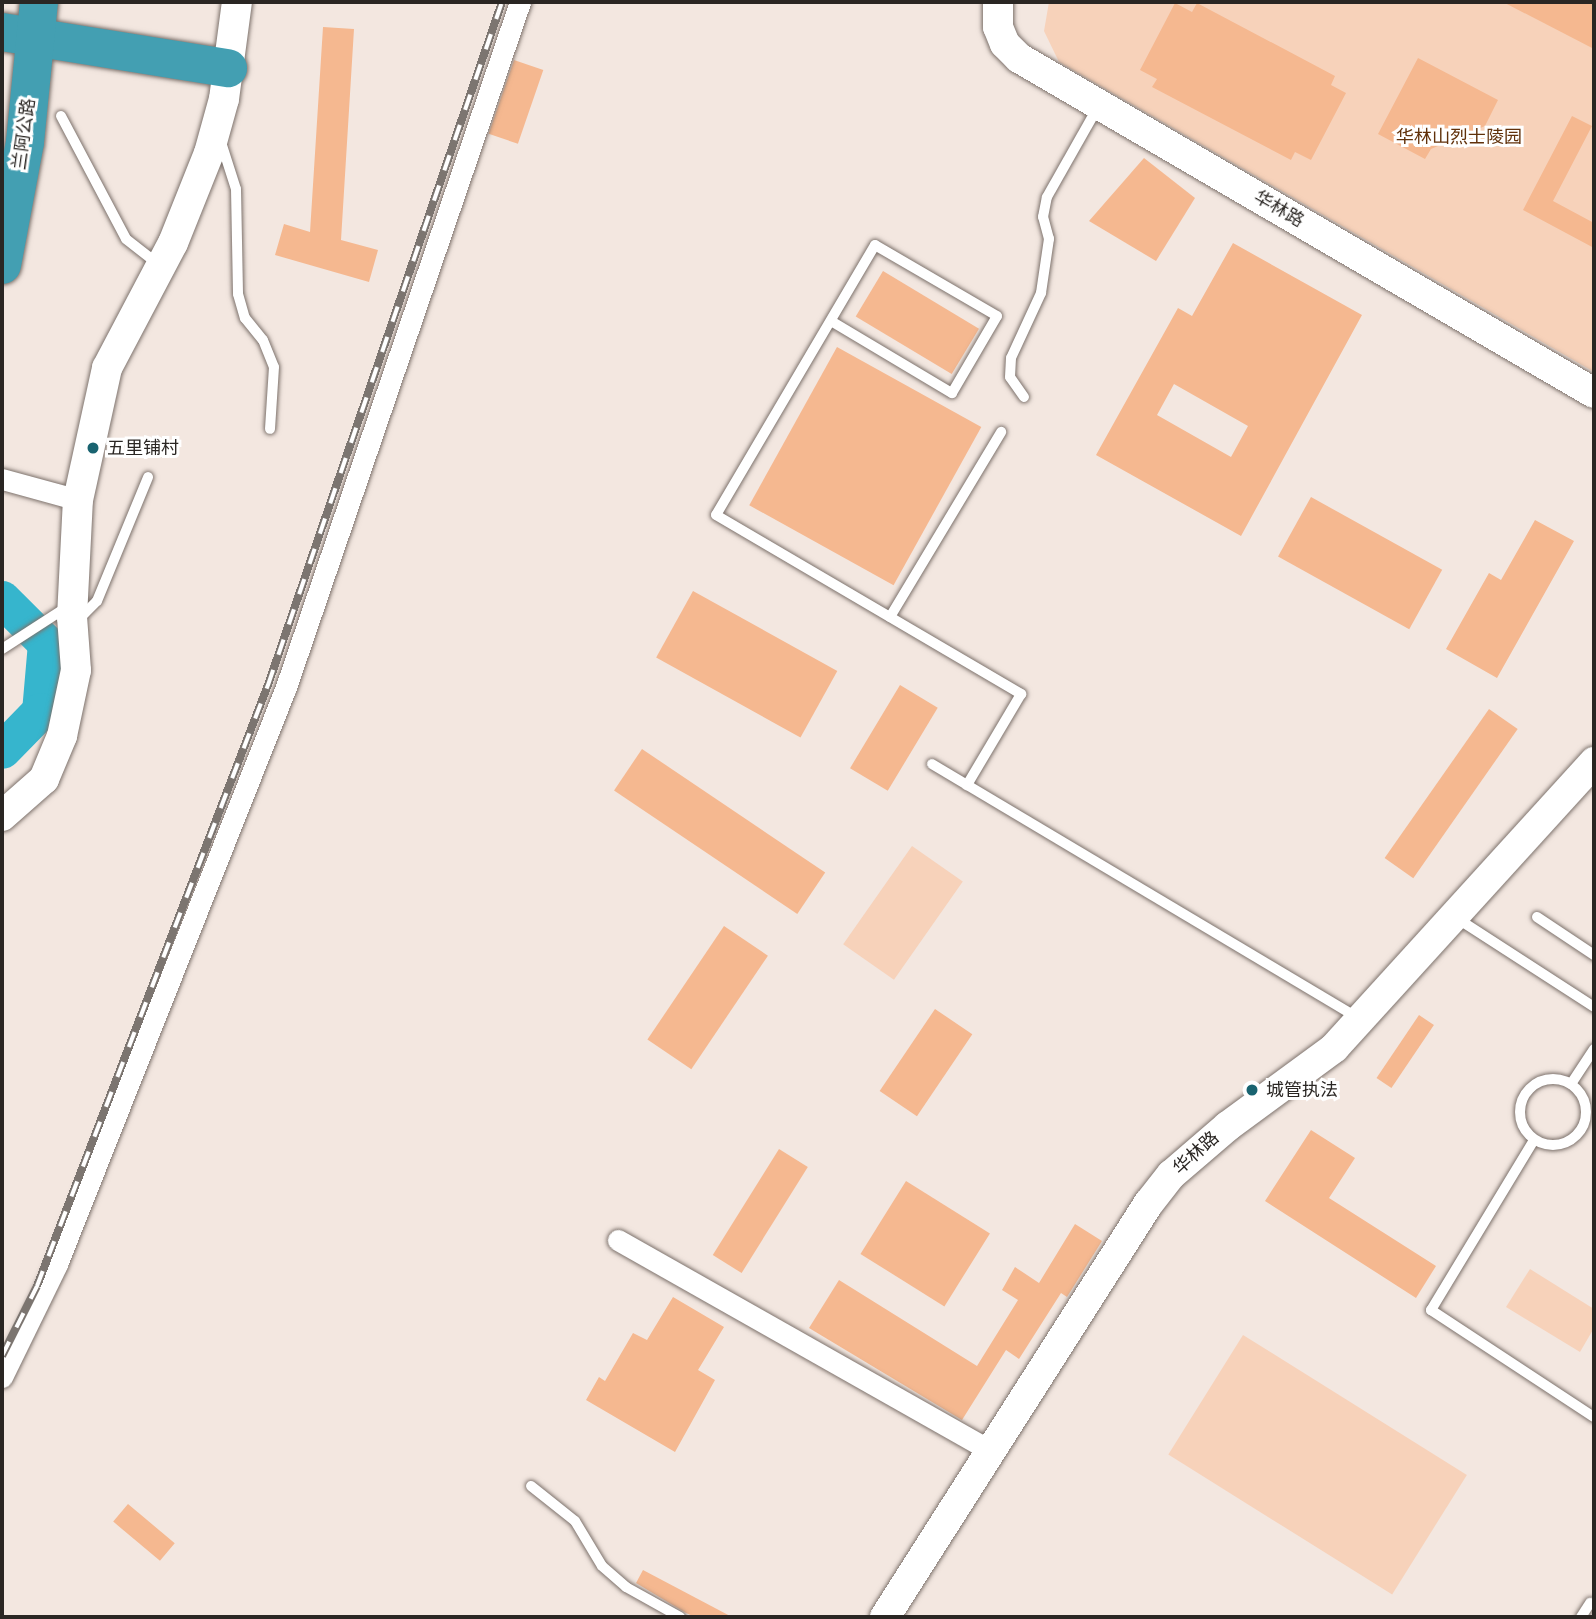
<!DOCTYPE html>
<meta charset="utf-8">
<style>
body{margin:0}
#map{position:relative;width:1596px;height:1619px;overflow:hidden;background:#f3e7e0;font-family:"IBM Plex Sans","Noto Sans SC",sans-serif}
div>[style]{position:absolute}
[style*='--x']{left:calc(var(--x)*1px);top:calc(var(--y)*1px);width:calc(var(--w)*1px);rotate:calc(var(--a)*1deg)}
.green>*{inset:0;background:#f7d2ba;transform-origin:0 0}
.river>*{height:37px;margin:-18.5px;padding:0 18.5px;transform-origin:18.5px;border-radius:18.5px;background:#36b5cd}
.building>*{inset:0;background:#f5b890;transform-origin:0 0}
.roads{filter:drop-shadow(0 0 2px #7d726c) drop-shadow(0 0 2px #7d726c)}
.lane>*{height:10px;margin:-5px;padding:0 5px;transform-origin:5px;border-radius:5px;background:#fff}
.lane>.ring{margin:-5px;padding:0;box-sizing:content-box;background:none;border:10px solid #fff;border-radius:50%}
.street>*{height:21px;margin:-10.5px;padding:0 10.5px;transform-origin:10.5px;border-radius:10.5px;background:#fff}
.secondary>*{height:30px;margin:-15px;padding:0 15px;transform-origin:15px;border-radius:15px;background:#fff}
.highway>*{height:38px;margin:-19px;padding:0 19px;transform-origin:19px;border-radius:19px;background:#439fb2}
.rail>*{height:8px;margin-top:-4px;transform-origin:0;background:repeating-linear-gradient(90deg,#fff 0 16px,#7c7570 0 32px);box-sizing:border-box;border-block:2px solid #7c7570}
.dots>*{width:19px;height:19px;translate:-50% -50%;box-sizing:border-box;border:4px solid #fff;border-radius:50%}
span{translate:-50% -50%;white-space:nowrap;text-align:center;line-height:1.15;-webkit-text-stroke:6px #fff;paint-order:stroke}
.street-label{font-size:18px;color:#2a2623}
.park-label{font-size:18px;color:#61310a}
.poi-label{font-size:18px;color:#2a2623}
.left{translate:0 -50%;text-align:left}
.frame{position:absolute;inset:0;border:4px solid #2a2623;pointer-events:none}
</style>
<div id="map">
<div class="green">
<i style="clip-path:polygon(1049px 2px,1594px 2px,1594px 372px,1059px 62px,1044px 31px)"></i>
<i style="left:912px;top:846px;width:62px;height:120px;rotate:35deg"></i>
<i style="clip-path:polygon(1530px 1269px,1594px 1309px,1594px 1328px,1580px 1352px,1506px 1307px)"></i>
<i style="left:1243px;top:1335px;width:264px;height:141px;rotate:32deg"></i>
</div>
<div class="river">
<i style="--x:2;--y:599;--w:62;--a:45"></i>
<i style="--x:46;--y:643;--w:68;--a:95"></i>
<i style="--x:40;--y:711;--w:54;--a:134.3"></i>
</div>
<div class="building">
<i style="clip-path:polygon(1503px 2px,1594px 2px,1594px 49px)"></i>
<i style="clip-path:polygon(1175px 3px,1192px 12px,1197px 3px,1335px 76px,1331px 85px,1346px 93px,1311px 160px,1295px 152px,1291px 160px,1152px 87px,1157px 79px,1140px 70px)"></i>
<i style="clip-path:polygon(323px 27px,354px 29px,341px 240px,378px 250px,369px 282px,275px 255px,284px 224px,310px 232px)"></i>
<i style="clip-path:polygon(1418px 58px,1498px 100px,1485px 126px,1431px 149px,1425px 159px,1378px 134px)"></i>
<i style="left:514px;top:60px;width:31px;height:78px;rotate:19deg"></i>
<i style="clip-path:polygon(1572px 116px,1592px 126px,1553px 201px,1594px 223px,1594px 248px,1523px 210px)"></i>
<i style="clip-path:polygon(1144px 158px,1195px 198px,1156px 261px,1089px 221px)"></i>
<i style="clip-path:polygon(evenodd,1233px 243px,1362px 315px,1241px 536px,1096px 455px,1178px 308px,1192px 316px,1233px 243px,1174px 384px,1248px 426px,1231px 457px,1157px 415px,1174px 384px)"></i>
<i style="left:883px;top:271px;width:112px;height:53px;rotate:31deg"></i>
<i style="left:837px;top:347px;width:165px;height:181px;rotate:29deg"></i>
<i style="left:1311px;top:497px;width:150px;height:68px;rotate:29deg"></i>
<i style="clip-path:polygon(1535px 520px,1574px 541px,1497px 678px,1446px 649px,1489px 573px,1501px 580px)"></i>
<i style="left:693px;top:591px;width:165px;height:76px;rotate:29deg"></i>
<i style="left:900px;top:685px;width:44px;height:97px;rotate:31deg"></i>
<i style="left:1489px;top:709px;width:35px;height:182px;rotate:35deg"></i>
<i style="left:642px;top:749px;width:221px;height:50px;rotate:34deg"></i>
<i style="left:724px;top:926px;width:53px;height:137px;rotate:34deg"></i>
<i style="left:935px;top:1009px;width:45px;height:99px;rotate:34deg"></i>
<i style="left:1419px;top:1015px;width:18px;height:76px;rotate:34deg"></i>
<i style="clip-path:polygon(1311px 1130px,1355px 1158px,1329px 1198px,1436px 1266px,1416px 1298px,1265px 1201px)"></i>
<i style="left:779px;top:1149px;width:34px;height:125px;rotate:32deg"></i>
<i style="left:906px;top:1181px;width:99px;height:86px;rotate:32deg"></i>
<i style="clip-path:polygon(1075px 1224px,1102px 1241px,1067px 1297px,1061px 1293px,1019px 1359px,1006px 1350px,962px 1420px,809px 1328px,839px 1280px,977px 1366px,1018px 1300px,1002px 1290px,1015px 1267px,1039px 1283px)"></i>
<i style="clip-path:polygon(673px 1297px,724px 1327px,698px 1370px,715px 1380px,675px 1452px,586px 1400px,599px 1377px,605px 1381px,633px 1333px,647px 1340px)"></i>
<i style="left:128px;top:1504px;width:61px;height:23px;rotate:40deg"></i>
<i style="clip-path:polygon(643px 1570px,732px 1617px,695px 1617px,686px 1613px,636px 1583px)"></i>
</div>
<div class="roads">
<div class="lane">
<i style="--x:61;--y:116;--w:139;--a:62.1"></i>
<i style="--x:126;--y:239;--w:41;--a:38"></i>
<i style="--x:220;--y:139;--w:52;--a:72.3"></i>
<i style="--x:236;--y:189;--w:105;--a:88.9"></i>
<i style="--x:238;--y:294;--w:25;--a:74"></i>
<i style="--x:245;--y:318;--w:28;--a:51"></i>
<i style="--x:263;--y:340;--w:29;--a:68"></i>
<i style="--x:274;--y:367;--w:62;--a:93.7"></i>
<i style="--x:831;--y:321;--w:141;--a:30.8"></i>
<i style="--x:952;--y:393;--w:89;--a:-59.7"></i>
<i style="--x:997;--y:316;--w:141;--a:-149.8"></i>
<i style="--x:875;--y:245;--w:313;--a:120.5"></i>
<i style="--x:716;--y:515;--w:354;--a:30.4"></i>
<i style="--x:1021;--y:694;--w:106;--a:120.7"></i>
<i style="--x:1024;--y:397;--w:24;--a:-125"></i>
<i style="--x:1010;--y:377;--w:19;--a:-87"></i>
<i style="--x:1011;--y:358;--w:72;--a:-65.2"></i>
<i style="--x:1041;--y:293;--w:55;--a:-81.6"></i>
<i style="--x:1049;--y:239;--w:23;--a:-105"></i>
<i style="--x:1043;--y:217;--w:20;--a:-79"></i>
<i style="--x:1047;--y:197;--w:103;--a:-60.5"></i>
<i style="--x:890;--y:617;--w:216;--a:-59"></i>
<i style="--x:79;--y:619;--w:25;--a:-45"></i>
<i style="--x:97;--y:601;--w:134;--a:-67.6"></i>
<i style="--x:2;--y:649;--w:77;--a:-32.9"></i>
<i style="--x:932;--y:764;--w:497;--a:30.8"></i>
<i style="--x:1455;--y:917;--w:166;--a:32.9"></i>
<i style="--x:1537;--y:917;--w:69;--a:33.7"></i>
<i class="ring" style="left:1520px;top:1079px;width:56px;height:56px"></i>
<i style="--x:1571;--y:1084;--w:42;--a:-56.7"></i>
<i style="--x:1534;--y:1140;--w:199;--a:121.2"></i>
<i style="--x:1431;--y:1310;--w:195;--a:33.3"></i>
<i style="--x:531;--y:1486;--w:56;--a:38.5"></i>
<i style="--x:575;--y:1521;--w:52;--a:59"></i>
<i style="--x:602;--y:1566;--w:32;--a:41"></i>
<i style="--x:626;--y:1587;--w:62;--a:29.1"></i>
<i style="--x:1581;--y:1617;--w:17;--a:-57"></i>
</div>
<div class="street">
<i style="--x:2;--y:479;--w:79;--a:15.4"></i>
<i style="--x:618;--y:1240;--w:430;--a:29.5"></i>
<i style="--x:2;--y:1377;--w:126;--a:-64"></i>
<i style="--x:57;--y:1264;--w:621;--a:-68.35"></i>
<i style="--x:286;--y:687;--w:724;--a:-71.14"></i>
</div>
<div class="secondary">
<i style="--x:998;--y:2;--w:25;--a:90"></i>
<i style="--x:998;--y:27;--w:18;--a:68"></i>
<i style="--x:1005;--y:44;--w:20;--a:45"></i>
<i style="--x:1019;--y:58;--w:665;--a:30.23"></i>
<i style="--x:2;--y:816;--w:56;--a:-41.4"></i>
<i style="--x:44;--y:779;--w:47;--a:-67.3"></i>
<i style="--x:62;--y:736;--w:67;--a:-78"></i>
<i style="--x:76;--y:670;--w:53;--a:-94.3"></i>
<i style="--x:72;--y:617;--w:117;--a:-87.1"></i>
<i style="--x:78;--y:500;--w:135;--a:-77.6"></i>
<i style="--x:107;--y:368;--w:141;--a:-62.2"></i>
<i style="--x:173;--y:243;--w:97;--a:-68.2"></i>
<i style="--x:209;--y:153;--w:56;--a:-74.5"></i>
<i style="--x:224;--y:99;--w:98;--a:-82.4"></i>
<i style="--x:885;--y:1617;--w:491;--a:-57.5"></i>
<i style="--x:1149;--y:1203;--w:36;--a:-52"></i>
<i style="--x:1171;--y:1175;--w:75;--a:-40.7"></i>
<i style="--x:1228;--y:1126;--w:132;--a:-36.3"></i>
<i style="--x:1334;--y:1048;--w:387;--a:-47.7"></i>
</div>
<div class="highway">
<i style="--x:2;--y:32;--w:229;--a:9.1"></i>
<i style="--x:2;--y:265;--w:125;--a:-79.4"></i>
<i style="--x:25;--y:142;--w:141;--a:-84.3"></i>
</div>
</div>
<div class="rail">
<i style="--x:2;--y:1356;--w:78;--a:-63.4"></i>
<i style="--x:37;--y:1286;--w:644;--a:-68.98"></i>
<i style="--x:268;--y:685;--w:722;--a:-71.09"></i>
</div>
<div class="dots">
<i style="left:93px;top:448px;background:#196370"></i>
<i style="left:1252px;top:1090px;background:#196370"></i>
</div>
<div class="street-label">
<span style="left:24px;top:134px;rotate:-82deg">兰阿公路</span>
<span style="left:1279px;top:209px;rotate:30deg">华林路</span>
<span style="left:1196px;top:1153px;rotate:-42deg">华林路</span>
</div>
<div class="park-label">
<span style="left:1459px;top:137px">华林山烈士陵园</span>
</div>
<div class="poi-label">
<span class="left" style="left:107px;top:448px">五里铺村</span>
<span class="left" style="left:1266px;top:1090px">城管执法</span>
</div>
<div class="frame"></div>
</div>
